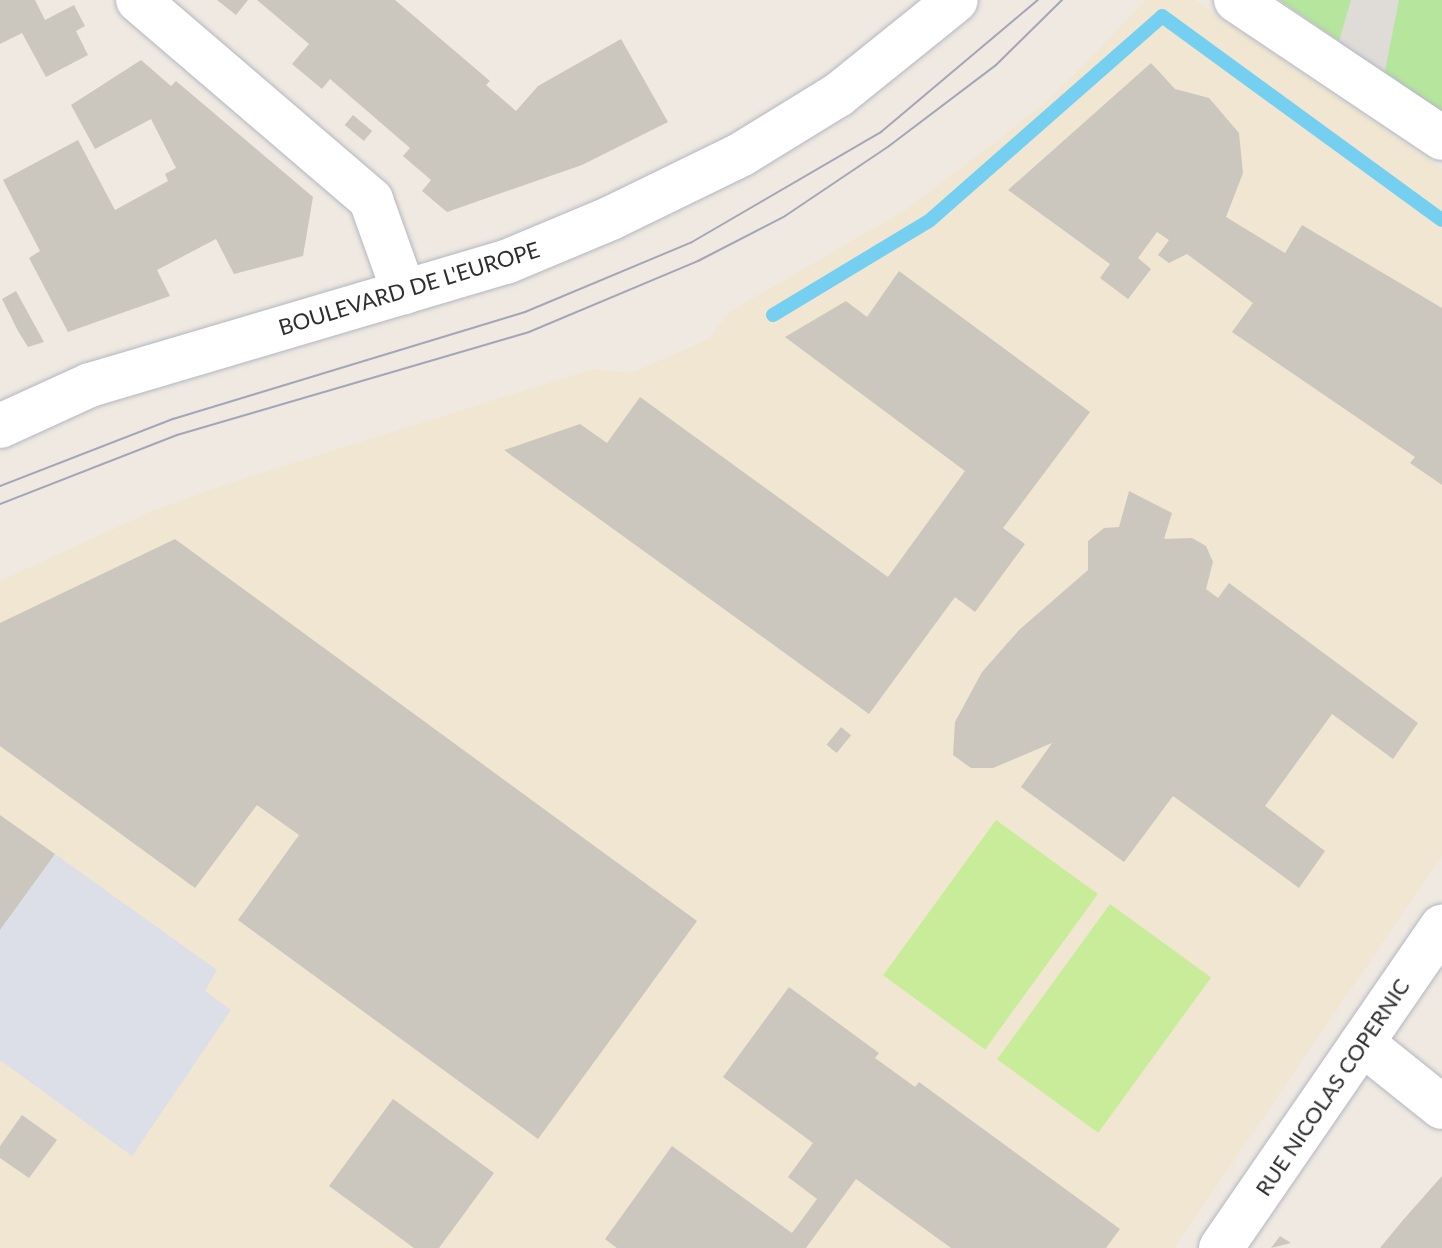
<!DOCTYPE html>
<style>
body{margin:0}
#map{position:relative;width:1442px;height:1248px;overflow:hidden;background:#efe9e1;font-family:Lato,sans-serif}
div>[style]{position:absolute}
[style*='--x']{left:calc(var(--x)*1px);top:calc(var(--y)*1px);width:calc(var(--w)*1px);rotate:calc(var(--a)*1deg)}
.education>*{inset:0;background:#f0e6d1}
.airport>*{inset:0;background:#dcdee8}
.green>*{inset:0;background:#b6e59e}
.pitch>*{inset:0;background:#c9ec9a;transform-origin:0 0}
.plaza>*{inset:0;background:#dfdcd8}
.stream>*{height:14px;margin:-7px;padding:0 7px;transform-origin:7px;border-radius:7px;background:#75cff0}
.building>*{inset:0;background:#cbc7bf;transform-origin:0 0}
.roads{filter:drop-shadow(0 0 2px #b4b7c1) drop-shadow(0 0 2px #b4b7c1)}
.minor>*{height:44px;margin:-22px;padding:0 22px;transform-origin:22px;border-radius:22px;background:#fff}
.tram>*{height:2px;margin:-1px;padding:0 1px;transform-origin:1px;border-radius:1px;background:#a3a6b8}
span{translate:-50% -50%;white-space:nowrap;text-align:center;line-height:1.15;-webkit-text-stroke:6px #fff;paint-order:stroke}
.street-label{font-size:22px;color:#2e2e2e}
</style>
<div id="map">
<div class="education">
<i style="clip-path:polygon(1146px 0,1195px 0,1442px 169px,1442px 856px,1174px 1248px,0 1248px,0 581px,150px 512px,224px 485px,593px 369px,631px 373px,709px 339px,729px 312px,904px 211px,1003px 136px,1056px 93px)"></i>
</div>
<div class="airport">
<i style="clip-path:polygon(55px 854px,217px 970px,205px 991px,231px 1010px,132px 1156px,0 1060px,0 930px)"></i>
</div>
<div class="green">
<i style="clip-path:polygon(1279px 0,1442px 0,1442px 112px,1386px 73px)"></i>
</div>
<div class="pitch">
<i style="left:996px;top:820px;width:126px;height:192px;rotate:36deg"></i>
<i style="left:1110px;top:904px;width:125px;height:192px;rotate:36deg"></i>
</div>
<div class="plaza">
<i style="clip-path:polygon(1351px 0,1399px 0,1380px 96px,1332px 65px)"></i>
</div>
<div class="stream">
<i style="--x:773;--y:315;--w:182;--a:-31.1"></i>
<i style="--x:929;--y:221;--w:310;--a:-41.3"></i>
<i style="--x:1162;--y:16;--w:346;--a:36.1"></i>
</div>
<div class="building">
<i style="clip-path:polygon(0 0,35px 0,45px 20px,74px 5px,85px 26px,76px 31px,88px 55px,46px 77px,22px 33px,0 44px)"></i>
<i style="clip-path:polygon(217px 0,248px 0,236px 15px)"></i>
<i style="clip-path:polygon(257px 0,395px 0,490px 81px,486px 85px,516px 111px,538px 86px,621px 39px,668px 122px,582px 165px,447px 212px,422px 191px,431px 180px,403px 156px,410px 148px,330px 79px,322px 89px,292px 64px,309px 44px)"></i>
<i style="clip-path:polygon(141px 60px,171px 86px,176px 81px,313px 197px,303px 256px,234px 274px,216px 239px,157px 270px,170px 296px,68px 332px,29px 258px,40px 251px,3px 180px,78px 140px,115px 210px,168px 181px,165px 174px,176px 168px,151px 119px,95px 149px,71px 105px)"></i>
<i style="clip-path:polygon(1151px 63px,1175px 89px,1209px 98px,1239px 133px,1243px 173px,1226px 217px,1285px 253px,1302px 225px,1442px 308px,1442px 485px,1410px 463px,1415px 457px,1232px 332px,1253px 303px,1187px 254px,1169px 263px,1158px 255px,1169px 240px,1157px 232px,1138px 258px,1151px 269px,1128px 299px,1100px 278px,1110px 264px,1008px 190px)"></i>
<i style="left:353px;top:115px;width:25px;height:13px;rotate:40deg"></i>
<i style="clip-path:polygon(899px 271px,1090px 412px,1003px 528px,1025px 544px,975px 612px,955px 597px,869px 714px,504px 450px,580px 424px,607px 443px,640px 397px,888px 577px,965px 471px,785px 337px,846px 301px,867px 317px)"></i>
<i style="clip-path:polygon(16px 291px,44px 342px,28px 347px,18px 331px,2px 299px)"></i>
<i style="clip-path:polygon(1129px 491px,1172px 513px,1164px 539px,1192px 538px,1206px 546px,1213px 562px,1206px 589px,1218px 598px,1229px 583px,1418px 723px,1393px 759px,1332px 714px,1265px 806px,1325px 851px,1299px 888px,1173px 796px,1124px 862px,1021px 787px,1052px 743px,993px 768px,971px 768px,953px 755px,955px 722px,982px 672px,1019px 630px,1088px 570px,1088px 541px,1104px 528px,1119px 527px)"></i>
<i style="clip-path:polygon(175px 539px,697px 921px,538px 1139px,238px 920px,299px 835px,257px 805px,195px 888px,0 746px,0 623px)"></i>
<i style="left:841px;top:727px;width:13px;height:23px;rotate:39deg"></i>
<i style="clip-path:polygon(0 815px,55px 854px,0 930px)"></i>
<i style="clip-path:polygon(789px 987px,879px 1053px,875px 1058px,915px 1087px,919px 1082px,1120px 1229px,1106px 1248px,951px 1248px,856px 1179px,806px 1248px,617px 1248px,605px 1239px,672px 1146px,792px 1233px,817px 1199px,788px 1177px,813px 1143px,723px 1077px)"></i>
<i style="clip-path:polygon(393px 1099px,494px 1173px,439px 1248px,414px 1248px,329px 1186px)"></i>
<i style="clip-path:polygon(22px 1115px,57px 1140px,29px 1178px,0 1158px,0 1146px)"></i>
<i style="clip-path:polygon(1442px 1176px,1442px 1248px,1380px 1248px,1403px 1220px)"></i>
<i style="clip-path:polygon(1280px 1236px,1291px 1243px,1271px 1248px)"></i>
</div>
<div class="roads">
<div class="minor">
<i style="--x:138;--y:0;--w:307;--a:40.6"></i>
<i style="--x:371;--y:200;--w:98;--a:70.3"></i>
<i style="--x:1236;--y:0;--w:248;--a:33.8"></i>
<i style="--x:0;--y:426;--w:99;--a:-24.5"></i>
<i style="--x:90;--y:385;--w:434;--a:-16.5"></i>
<i style="--x:506;--y:262;--w:114;--a:-22.7"></i>
<i style="--x:611;--y:218;--w:146;--a:-26"></i>
<i style="--x:742;--y:154;--w:113;--a:-31.6"></i>
<i style="--x:838;--y:95;--w:151;--a:-38.8"></i>
<i style="--x:1362;--y:1043;--w:102;--a:38.7"></i>
<i style="--x:1221;--y:1248;--w:390;--a:-55.5"></i>
</div>
</div>
<div class="tram">
<i style="--x:0;--y:486;--w:186;--a:-21.2"></i>
<i style="--x:173;--y:419;--w:368;--a:-16.9"></i>
<i style="--x:525;--y:312;--w:181;--a:-22.7"></i>
<i style="--x:692;--y:242;--w:219;--a:-30.2"></i>
<i style="--x:881;--y:132;--w:205;--a:-40.1"></i>
<i style="--x:0;--y:504;--w:190;--a:-21.3"></i>
<i style="--x:177;--y:435;--w:367;--a:-16.3"></i>
<i style="--x:529;--y:332;--w:183;--a:-22.8"></i>
<i style="--x:698;--y:261;--w:98;--a:-27.3"></i>
<i style="--x:785;--y:216;--w:125;--a:-33.9"></i>
<i style="--x:889;--y:146;--w:134;--a:-37.1"></i>
<i style="--x:996;--y:65;--w:93;--a:-44.6"></i>
</div>
<div class="street-label">
<span style="left:409px;top:288px;rotate:-17deg">BOULEVARD DE L'EUROPE</span>
<span style="left:1332px;top:1087px;rotate:-56deg">RUE NICOLAS COPERNIC</span>
</div>
</div>
